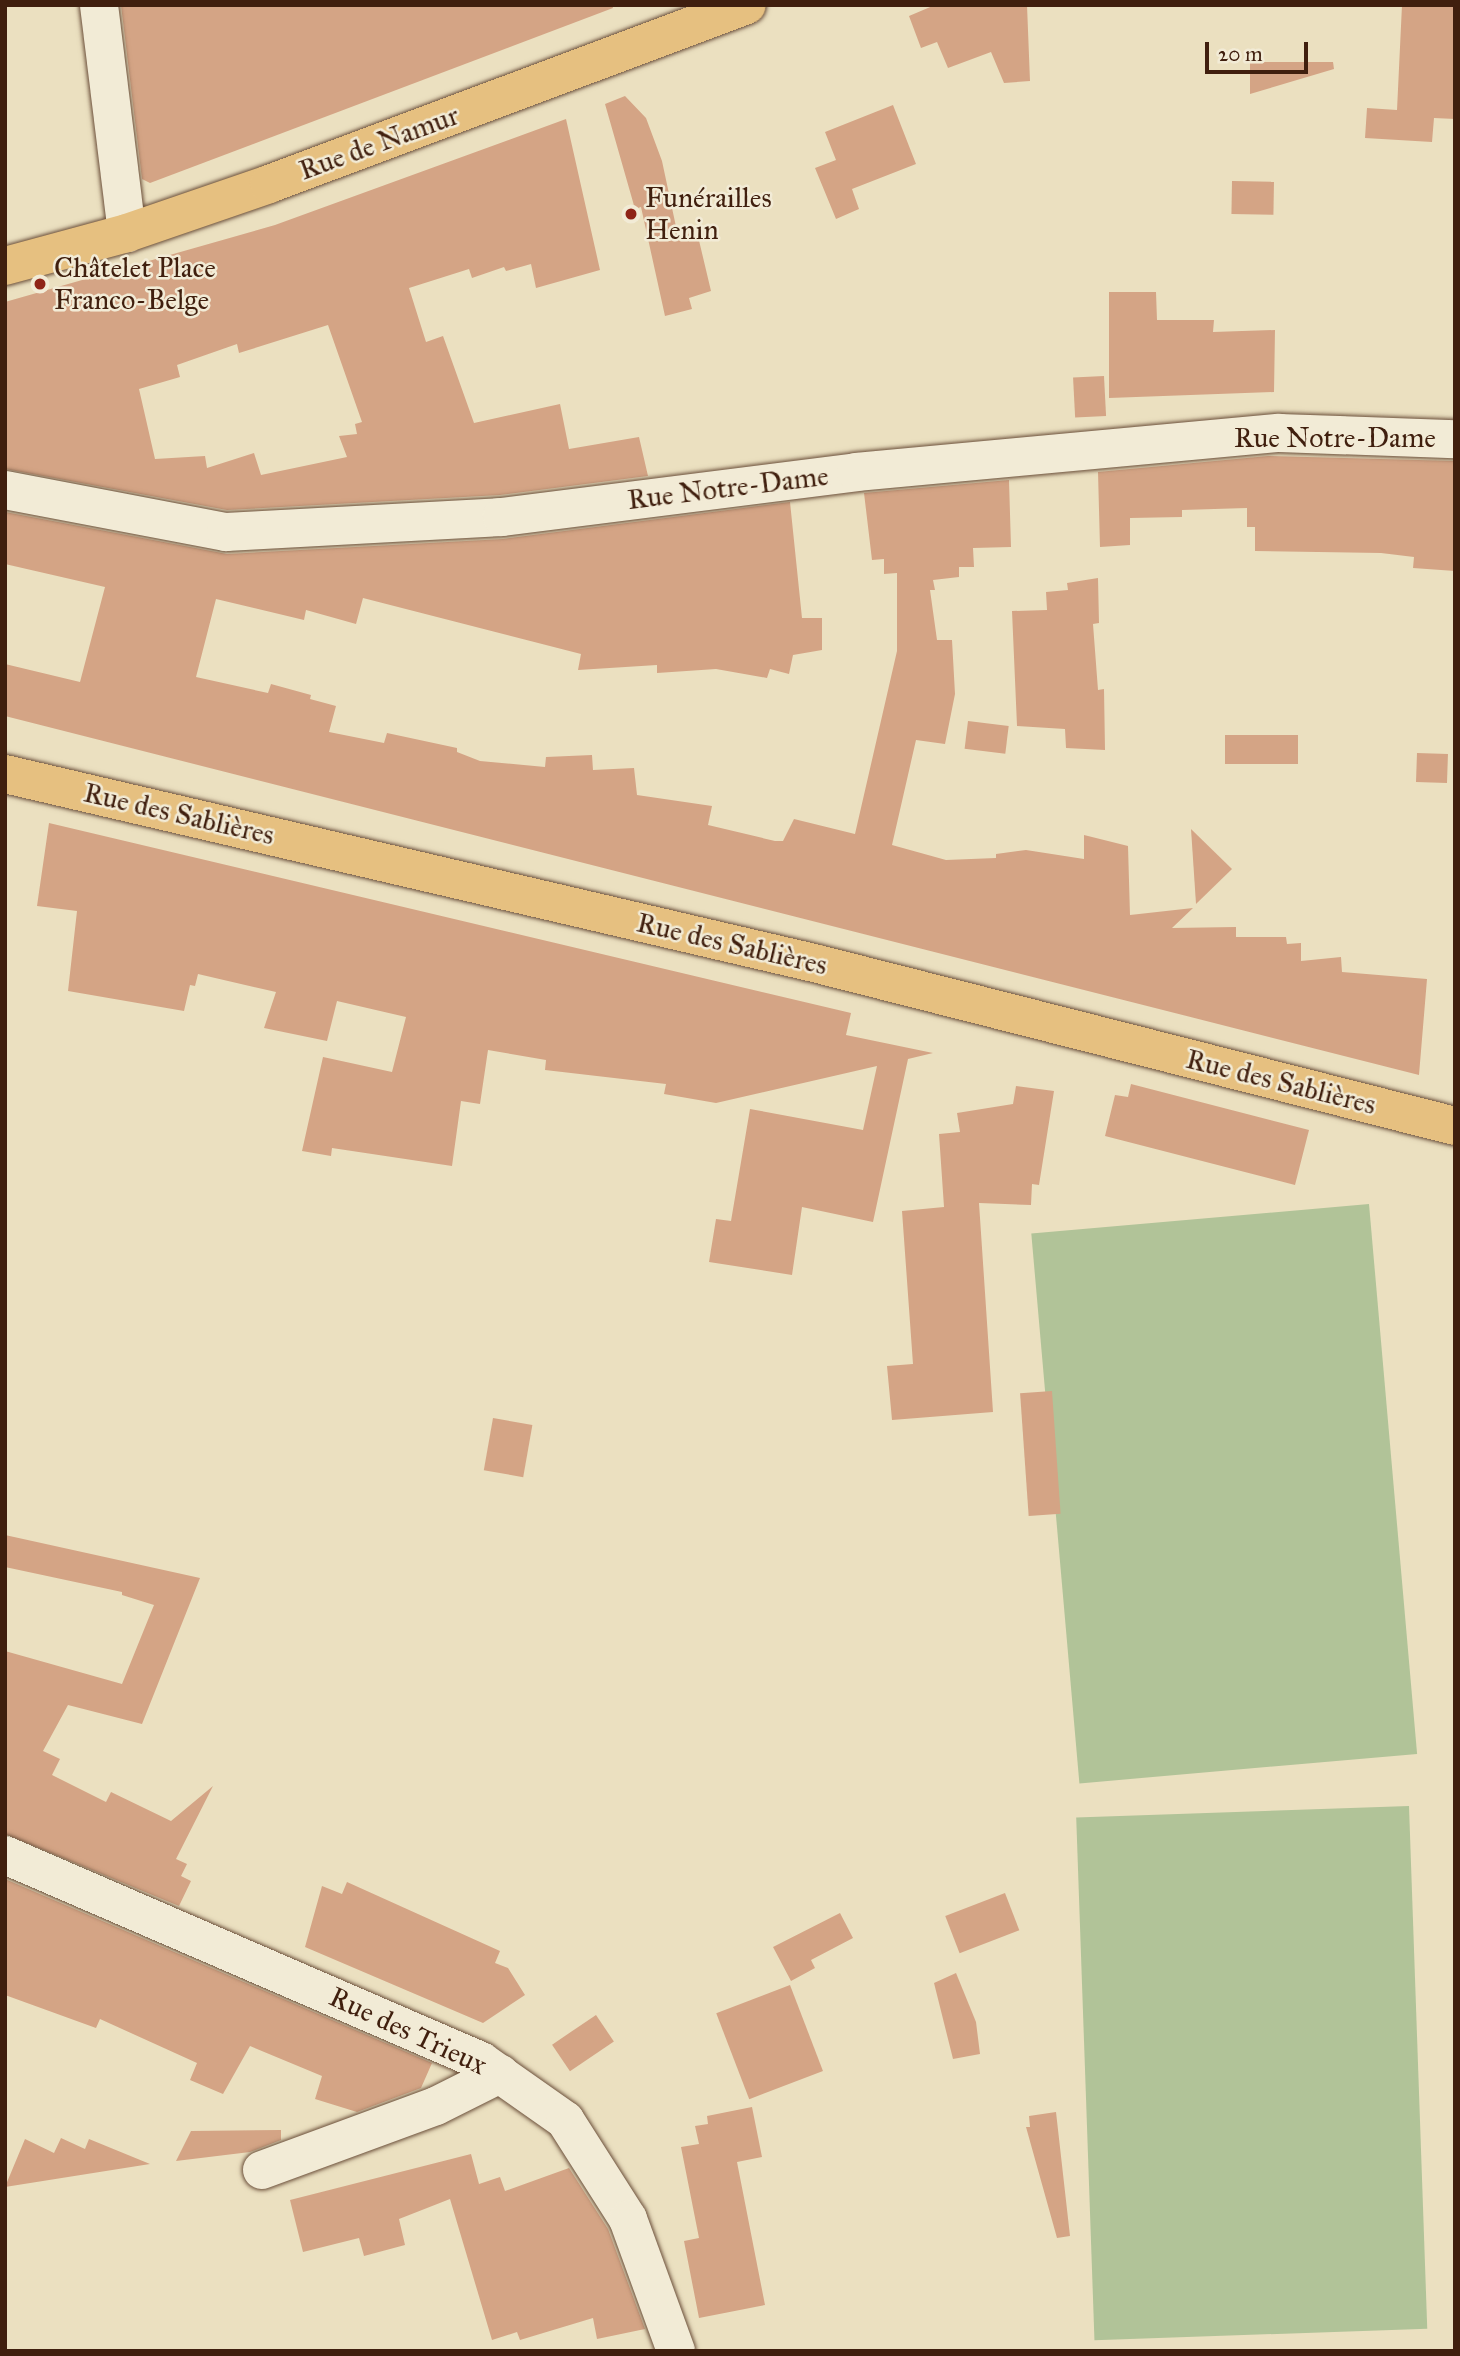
<!DOCTYPE html>
<meta charset="utf-8">
<style>
body{margin:0}
#map{position:relative;width:1460px;height:2356px;overflow:hidden;background:#ebe0c0;font-family:"IM FELL Great Primer",serif}
div>[style]{position:absolute}
[style*='--x']{left:calc(var(--x)*1px);top:calc(var(--y)*1px);width:calc(var(--w)*1px);rotate:calc(var(--a)*1deg)}
.green>*{inset:0;background:#b1c398;transform-origin:0 0}
.building>*{inset:0;background:#d4a485;transform-origin:0 0}
.roads{filter:drop-shadow(0 0 2px #6b4f3a) drop-shadow(0 0 2px #6b4f3a)}
.minor>*{height:38px;margin:-19px;padding:0 19px;transform-origin:19px;border-radius:19px;background:#f2ebd6}
.major>*{height:38px;margin:-19px;padding:0 19px;transform-origin:19px;border-radius:19px;background:#e6c080}
.dots>*{width:19px;height:19px;translate:-50% -50%;box-sizing:border-box;border:4px solid #f2ebd6;border-radius:50%}
span{translate:-50% -50%;white-space:nowrap;text-align:center;line-height:1.15;-webkit-text-stroke:5px #f2ebd6;paint-order:stroke}
.street-label{font-size:28px;color:#401f0e}
.poi-label{font-size:28px;color:#401f0e}
.left{translate:0 -50%;text-align:left}
.frame{position:absolute;inset:0;border:7px solid #401f0e;pointer-events:none}
.scale{position:absolute;left:1205px;top:42px;width:103px;height:32px;box-sizing:border-box;border:4px solid #401f0e;border-top:0;padding-left:9px;font-size:21px;line-height:24px;white-space:nowrap;color:#401f0e;-webkit-text-stroke:5px #f2ebd6;paint-order:stroke}
</style>
<div id="map">
<div class="green">
<i style="left:1369px;top:1204px;width:552px;height:339px;rotate:85deg"></i>
<i style="left:1409px;top:1806px;width:523px;height:333px;rotate:88deg"></i>
</div>
<div class="building">
<i style="clip-path:polygon(121px 5px,612px 5px,613px 8px,150px 183px,142px 179px)"></i>
<i style="clip-path:polygon(935px 5px,1027px 5px,1030px 81px,1004px 83px,991px 52px,948px 68px,937px 42px,921px 48px,909px 16px)"></i>
<i style="clip-path:polygon(1402px 5px,1455px 5px,1455px 119px,1434px 118px,1432px 142px,1365px 138px,1367px 108px,1397px 110px)"></i>
<i style="clip-path:polygon(1250px 62px,1333px 62px,1334px 69px,1250px 94px)"></i>
<i style="clip-path:polygon(625px 96px,646px 118px,662px 161px,678px 236px,697px 232px,711px 291px,689px 298px,692px 309px,665px 316px,641px 207px,635px 209px,605px 104px)"></i>
<i style="clip-path:polygon(893px 105px,916px 164px,852px 189px,859px 209px,836px 219px,815px 168px,836px 160px,825px 132px)"></i>
<i style="clip-path:polygon(evenodd,566px 119px,600px 270px,536px 288px,531px 264px,506px 271px,504px 267px,472px 278px,469px 269px,409px 288px,426px 342px,443px 336px,474px 423px,560px 404px,569px 449px,639px 437px,648px 476px,500px 495px,227px 510px,5px 469px,5px 302px,275px 225px,566px 119px,328px 325px,362px 422px,355px 424px,357px 434px,339px 436px,347px 457px,261px 475px,254px 453px,207px 468px,205px 456px,155px 459px,139px 389px,180px 377px,177px 365px,237px 344px,239px 353px,328px 325px)"></i>
<i style="left:1232px;top:181px;width:42px;height:33px;rotate:1deg"></i>
<i style="clip-path:polygon(1109px 292px,1156px 292px,1157px 320px,1214px 320px,1213px 332px,1275px 330px,1274px 392px,1109px 398px)"></i>
<i style="left:1104px;top:376px;width:40px;height:31px;rotate:87deg"></i>
<i style="clip-path:polygon(1268px 456px,1455px 461px,1455px 571px,1413px 568px,1414px 557px,1381px 553px,1255px 551px,1255px 527px,1247px 527px,1247px 508px,1182px 510px,1182px 517px,1130px 518px,1130px 545px,1100px 547px,1098px 472px)"></i>
<i style="clip-path:polygon(1009px 480px,1011px 547px,973px 548px,974px 567px,959px 567px,959px 577px,933px 580px,935px 590px,930px 590px,937px 640px,952px 640px,955px 694px,945px 744px,916px 740px,892px 845px,946px 860px,996px 858px,996px 854px,1026px 850px,1084px 859px,1084px 835px,1128px 846px,1130px 915px,1193px 908px,1172px 928px,1236px 927px,1236px 937px,1286px 937px,1287px 944px,1301px 943px,1301px 961px,1341px 957px,1342px 972px,1427px 979px,1419px 1075px,5px 716px,5px 664px,80px 682px,105px 587px,5px 564px,5px 512px,227px 554px,503px 539px,790px 502px,802px 618px,822px 618px,822px 650px,793px 655px,789px 674px,770px 669px,767px 678px,716px 669px,657px 673px,657px 665px,578px 670px,581px 654px,363px 598px,356px 624px,306px 610px,304px 620px,216px 599px,196px 677px,268px 693px,271px 684px,311px 695px,310px 699px,336px 706px,329px 732px,384px 743px,387px 733px,457px 748px,457px 752px,480px 761px,545px 767px,546px 757px,592px 755px,593px 770px,634px 768px,637px 795px,712px 806px,708px 825px,775px 841px,783px 841px,794px 819px,855px 834px,897px 651px,897px 573px,884px 574px,884px 559px,872px 560px,864px 493px)"></i>
<i style="clip-path:polygon(1098px 578px,1099px 623px,1093px 624px,1098px 690px,1104px 689px,1105px 750px,1066px 748px,1065px 729px,1017px 726px,1012px 611px,1047px 610px,1046px 592px,1068px 590px,1067px 583px)"></i>
<i style="left:968px;top:721px;width:41px;height:28px;rotate:7deg"></i>
<i style="left:1298px;top:735px;width:29px;height:73px;rotate:90deg"></i>
<i style="left:1417px;top:753px;width:31px;height:29px;rotate:2deg"></i>
<i style="clip-path:polygon(49px 823px,851px 1013px,846px 1035px,933px 1053px,908px 1059px,873px 1222px,802px 1207px,792px 1275px,709px 1262px,716px 1219px,731px 1221px,750px 1109px,863px 1130px,877px 1066px,716px 1103px,664px 1094px,666px 1084px,545px 1070px,546px 1060px,488px 1050px,480px 1104px,461px 1101px,452px 1166px,332px 1148px,331px 1156px,302px 1151px,323px 1057px,392px 1072px,406px 1017px,337px 1001px,327px 1041px,264px 1028px,276px 992px,198px 974px,195px 986px,190px 985px,184px 1011px,68px 991px,77px 911px,37px 906px)"></i>
<i style="clip-path:polygon(1191px 829px,1232px 869px,1196px 904px)"></i>
<i style="clip-path:polygon(1131px 1084px,1309px 1130px,1295px 1185px,1105px 1136px,1115px 1095px,1128px 1097px)"></i>
<i style="clip-path:polygon(1016px 1086px,1054px 1091px,1039px 1185px,1032px 1184px,1031px 1205px,979px 1203px,993px 1412px,892px 1420px,887px 1366px,913px 1364px,902px 1211px,944px 1207px,939px 1134px,960px 1132px,957px 1113px,1013px 1104px)"></i>
<i style="left:1052px;top:1391px;width:123px;height:32px;rotate:86deg"></i>
<i style="left:493px;top:1418px;width:40px;height:53px;rotate:10deg"></i>
<i style="clip-path:polygon(5px 1535px,200px 1578px,142px 1724px,68px 1705px,43px 1751px,60px 1759px,52px 1775px,106px 1802px,111px 1792px,171px 1821px,213px 1786px,176px 1859px,187px 1864px,181px 1876px,191px 1881px,179px 1906px,5px 1834px,5px 1651px,122px 1684px,154px 1605px,122px 1595px,122px 1592px,5px 1567px)"></i>
<i style="clip-path:polygon(5px 1879px,432px 2063px,421px 2088px,357px 2112px,315px 2099px,322px 2076px,250px 2046px,223px 2094px,190px 2080px,197px 2063px,100px 2019px,96px 2028px,5px 1995px)"></i>
<i style="clip-path:polygon(347px 1882px,500px 1951px,495px 1963px,508px 1968px,525px 1995px,483px 2023px,305px 1947px,322px 1886px,342px 1894px)"></i>
<i style="left:1005px;top:1893px;width:40px;height:64px;rotate:69deg"></i>
<i style="clip-path:polygon(840px 1913px,853px 1938px,811px 1960px,815px 1968px,791px 1981px,773px 1947px)"></i>
<i style="clip-path:polygon(956px 1973px,976px 2022px,980px 2054px,953px 2059px,934px 1983px)"></i>
<i style="left:790px;top:1985px;width:92px;height:79px;rotate:69deg"></i>
<i style="left:596px;top:2015px;width:32px;height:53px;rotate:56deg"></i>
<i style="clip-path:polygon(752px 2107px,762px 2157px,737px 2162px,765px 2305px,699px 2318px,684px 2241px,699px 2238px,681px 2147px,699px 2144px,695px 2126px,708px 2124px,707px 2116px)"></i>
<i style="clip-path:polygon(1056px 2112px,1070px 2236px,1057px 2238px,1026px 2127px,1030px 2127px,1029px 2116px)"></i>
<i style="clip-path:polygon(281px 2130px,281px 2140px,250px 2152px,176px 2161px,191px 2131px)"></i>
<i style="clip-path:polygon(61px 2138px,85px 2149px,89px 2139px,150px 2164px,5px 2187px,25px 2139px,54px 2153px)"></i>
<i style="clip-path:polygon(471px 2154px,479px 2184px,500px 2177px,505px 2191px,569px 2168px,608px 2229px,645px 2329px,597px 2339px,593px 2318px,520px 2340px,517px 2332px,492px 2340px,450px 2199px,399px 2219px,405px 2245px,364px 2256px,359px 2238px,303px 2252px,290px 2200px)"></i>
</div>
<div class="roads">
<div class="minor">
<i style="--x:99;--y:5;--w:230;--a:83"></i>
<i style="--x:5;--y:490;--w:225;--a:10.8"></i>
<i style="--x:226;--y:532;--w:276;--a:-3.1"></i>
<i style="--x:502;--y:517;--w:357;--a:-7.2"></i>
<i style="--x:856;--y:472;--w:425;--a:-5.3"></i>
<i style="--x:1279;--y:433;--w:176;--a:2"></i>
<i style="--x:5;--y:1855;--w:519;--a:23.4"></i>
<i style="--x:481;--y:2061;--w:103;--a:35.1"></i>
<i style="--x:565;--y:2120;--w:117;--a:57.5"></i>
<i style="--x:628;--y:2219;--w:140;--a:70"></i>
<i style="--x:262;--y:2170;--w:185;--a:-20.2"></i>
<i style="--x:436;--y:2106;--w:72;--a:-26.6"></i>
</div>
<div class="major">
<i style="--x:5;--y:266;--w:126;--a:-15.1"></i>
<i style="--x:127;--y:233;--w:150;--a:-19"></i>
<i style="--x:269;--y:184;--w:510;--a:-20.53"></i>
<i style="--x:5;--y:774;--w:831;--a:13.15"></i>
<i style="--x:814;--y:963;--w:661;--a:14.27"></i>
</div>
</div>
<div class="dots">
<i style="left:631px;top:214px;background:#8f2418"></i>
<i style="left:40px;top:284px;background:#8f2418"></i>
</div>
<div class="street-label">
<span style="left:379px;top:143px;rotate:-20deg">Rue de Namur</span>
<span style="left:1335px;top:438px">Rue Notre-Dame</span>
<span style="left:728px;top:488px;rotate:-7deg">Rue Notre-Dame</span>
<span style="left:179px;top:814px;rotate:13deg">Rue des Sablières</span>
<span style="left:732px;top:944px;rotate:13deg">Rue des Sablières</span>
<span style="left:1281px;top:1082px;rotate:14deg">Rue des Sablières</span>
<span style="left:408px;top:2031px;rotate:25deg">Rue des Trieux</span>
</div>
<div class="poi-label">
<span class="left" style="left:645px;top:214px">Funérailles<br>Henin</span>
<span class="left" style="left:54px;top:284px">Châtelet Place<br>Franco-Belge</span>
</div>
<div class="frame"></div>
<div class="scale">20 m</div>
</div>
